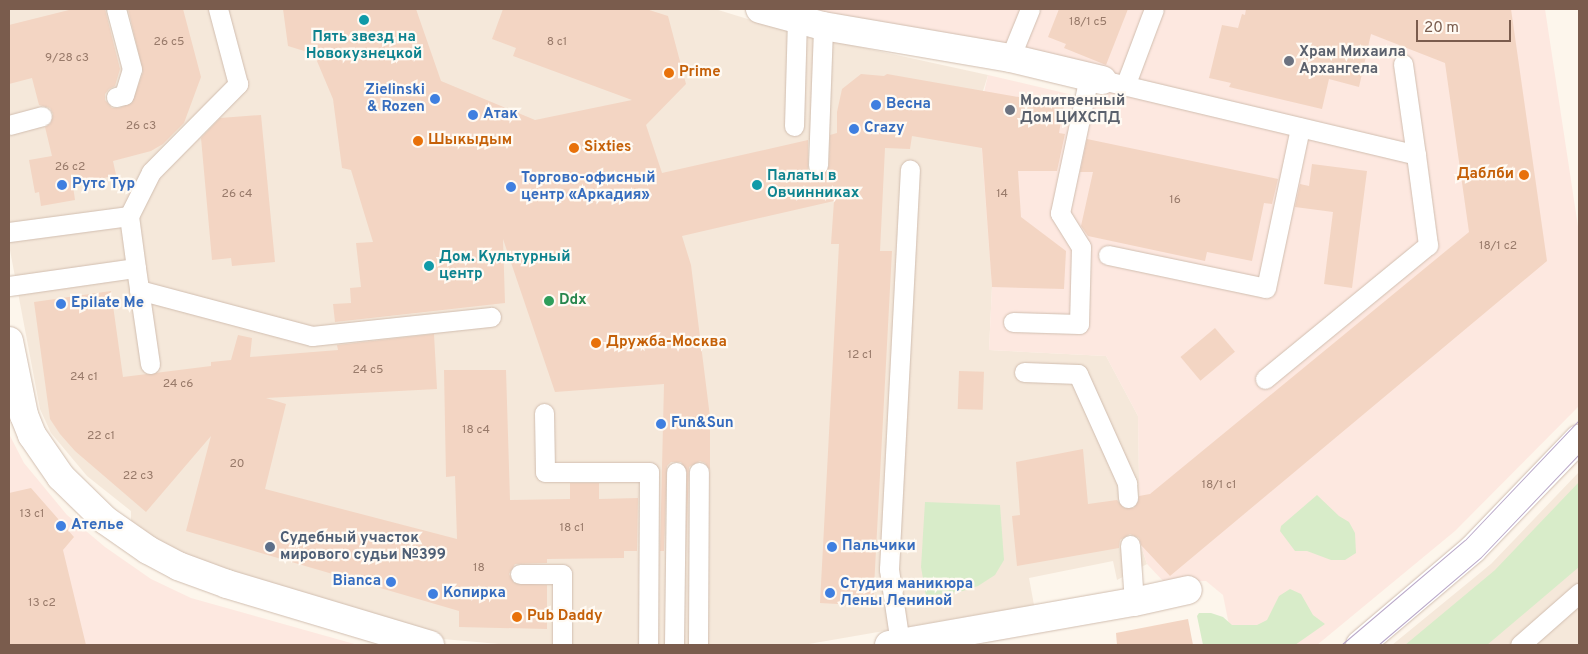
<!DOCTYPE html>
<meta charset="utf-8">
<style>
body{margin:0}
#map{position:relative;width:1588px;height:654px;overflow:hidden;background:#fdf6ec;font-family:Overpass,sans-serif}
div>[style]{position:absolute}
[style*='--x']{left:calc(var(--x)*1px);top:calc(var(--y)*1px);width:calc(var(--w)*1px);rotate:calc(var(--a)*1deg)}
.residential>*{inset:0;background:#f5e8da}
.commercial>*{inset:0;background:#fde8e0}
.green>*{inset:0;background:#d8ecc9}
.building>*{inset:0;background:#f3d5c3;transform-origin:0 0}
.roads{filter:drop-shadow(0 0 1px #d1beb0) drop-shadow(0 0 1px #d1beb0)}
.lane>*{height:19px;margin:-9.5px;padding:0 9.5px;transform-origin:9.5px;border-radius:9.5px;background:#fff}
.street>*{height:28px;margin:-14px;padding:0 14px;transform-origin:14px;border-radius:14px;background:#fff}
.tram>*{height:1px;margin:-0.5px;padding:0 0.5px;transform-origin:0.5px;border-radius:0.5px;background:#b9a8c9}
.dots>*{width:14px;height:14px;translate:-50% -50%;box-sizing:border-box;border:2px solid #fffaf3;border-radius:50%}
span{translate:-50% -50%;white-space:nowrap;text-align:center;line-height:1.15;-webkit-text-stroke:4.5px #fffaf3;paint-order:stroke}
.number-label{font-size:12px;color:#987a6a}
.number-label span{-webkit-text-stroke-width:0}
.culture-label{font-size:15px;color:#0d838f;font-weight:700}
.left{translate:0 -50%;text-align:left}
.worship-label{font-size:15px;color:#5b616d;font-weight:700}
.food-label{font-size:15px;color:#c56008;font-weight:700}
.right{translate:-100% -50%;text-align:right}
.shop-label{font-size:15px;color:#366cbe;font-weight:700}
.leisure-label{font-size:15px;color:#27864d;font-weight:700}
.service-label{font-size:15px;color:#4e5e75;font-weight:700}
.frame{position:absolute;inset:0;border:10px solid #7a5c4d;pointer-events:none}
.scale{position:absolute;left:1416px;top:20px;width:95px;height:22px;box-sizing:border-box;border:2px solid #7a5c4d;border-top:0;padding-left:6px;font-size:15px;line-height:18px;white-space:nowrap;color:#7a5c4d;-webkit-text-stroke:4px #fffaf3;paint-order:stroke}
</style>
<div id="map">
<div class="residential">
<i style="clip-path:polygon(9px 9px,715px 9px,787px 31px,988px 75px,983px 91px,992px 287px,989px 350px,1106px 356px,1138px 416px,1140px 543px,1147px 564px,1117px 580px,1113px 561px,1029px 578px,1034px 605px,803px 645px,511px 645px,443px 639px,233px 577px,182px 559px,131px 525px,131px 511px,87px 476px,51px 433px,40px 409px,9px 245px)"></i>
<i style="clip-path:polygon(1579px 472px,1579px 645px,1392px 645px,1491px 564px)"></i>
</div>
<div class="commercial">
<i style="clip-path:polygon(810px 9px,1545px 9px,1579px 233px,1579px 406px,1455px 531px,1317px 645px,1233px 645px,1223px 595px,1206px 581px,1164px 582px,1147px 564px,1140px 543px,1138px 416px,1106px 356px,989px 350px,992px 287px,979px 114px,988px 75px,1098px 101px,1106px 67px)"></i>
<i style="clip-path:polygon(9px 434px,24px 463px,67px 515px,105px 547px,151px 579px,191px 598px,358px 645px,9px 645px)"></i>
</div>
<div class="green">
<i style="clip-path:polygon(1579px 482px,1579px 567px,1487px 645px,1405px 645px,1495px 570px)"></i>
<i style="clip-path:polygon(1317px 495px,1339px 516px,1349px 522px,1355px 533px,1356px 553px,1345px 560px,1331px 560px,1307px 551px,1295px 551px,1280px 531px,1281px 526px)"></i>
<i style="clip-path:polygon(925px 502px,1000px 505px,1004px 560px,995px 575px,978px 586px,963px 591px,926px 596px,921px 567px)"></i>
<i style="clip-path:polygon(1290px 589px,1301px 594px,1313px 615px,1325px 624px,1295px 645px,1203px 645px,1197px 616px,1199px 613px,1211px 613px,1223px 617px,1232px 625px,1257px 625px,1267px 620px,1279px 596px)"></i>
</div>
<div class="building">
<i style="clip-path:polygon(73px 9px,105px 9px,120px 69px,115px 86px,109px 89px,105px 94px,105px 100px,112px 108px,119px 108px,132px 103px,143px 72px,128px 9px,183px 9px,201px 77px,184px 123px,163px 144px,151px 151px,113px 161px,116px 175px,73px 186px,75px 200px,41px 206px,39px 192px,35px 193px,29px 160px,52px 156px,45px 127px,50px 124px,53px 114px,50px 108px,39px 105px,32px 78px,9px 84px,9px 25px)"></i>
<i style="clip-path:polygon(283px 9px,416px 9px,441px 81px,535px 120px,632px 100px,513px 56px,516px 48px,492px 39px,503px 9px,646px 9px,668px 16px,686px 84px,646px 125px,662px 173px,808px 140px,808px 170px,812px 175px,823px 175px,829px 166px,830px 135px,837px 133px,837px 112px,842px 89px,861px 74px,884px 76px,887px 74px,1064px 105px,1059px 133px,1065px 134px,1057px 171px,1018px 171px,1021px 217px,1066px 251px,1064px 289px,992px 287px,982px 148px,912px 136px,910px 149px,885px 148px,880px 251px,892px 251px,873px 606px,820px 603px,839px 244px,831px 244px,834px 201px,682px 236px,691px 265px,710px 417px,710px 470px,705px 463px,700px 461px,689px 467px,686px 551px,687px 472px,681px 462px,671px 462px,667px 466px,664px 551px,660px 551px,664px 384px,555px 392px,503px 239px,505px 303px,335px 322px,333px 304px,351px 303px,350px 288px,361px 287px,356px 243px,373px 242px,351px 170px,342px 168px,333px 99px,314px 54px,288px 46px)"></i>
<i style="clip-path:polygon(1059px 9px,1128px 9px,1106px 65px,1064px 48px,1066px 44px,1048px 37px)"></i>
<i style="clip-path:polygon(1246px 9px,1511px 9px,1547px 261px,1170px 576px,1141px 545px,1139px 538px,1130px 534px,1120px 540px,1119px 548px,1017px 566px,1012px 516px,1020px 515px,1016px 462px,1083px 449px,1088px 504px,1117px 500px,1124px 508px,1134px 508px,1138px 502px,1139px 496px,1150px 494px,1469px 232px,1445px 63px,1371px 34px,1359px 87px,1329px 79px,1322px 109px,1229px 87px,1231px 83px,1209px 78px,1222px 25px,1238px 28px,1242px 14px,1245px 15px)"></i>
<i style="clip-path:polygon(261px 115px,275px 262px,232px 266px,231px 258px,212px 260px,201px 138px,220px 118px)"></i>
<i style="clip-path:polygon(1087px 139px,1278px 179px,1272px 204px,1264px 203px,1252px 261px,1207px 252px,1205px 261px,1088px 236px,1081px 226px,1093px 172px,1080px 172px)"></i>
<i style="clip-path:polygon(1312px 164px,1367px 171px,1352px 288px,1324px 284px,1333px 212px,1295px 207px,1300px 184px,1309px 186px)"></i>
<i style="clip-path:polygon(111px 291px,123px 377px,211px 366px,211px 362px,231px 360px,238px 335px,252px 338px,250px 357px,338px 350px,337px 345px,434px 334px,437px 389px,266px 398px,286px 404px,265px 489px,457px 539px,455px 476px,446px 477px,444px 370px,506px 370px,510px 500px,570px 499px,570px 483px,599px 483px,599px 499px,638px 498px,637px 551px,624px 551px,624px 558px,547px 559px,547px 563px,515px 564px,509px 574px,514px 583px,547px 585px,547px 629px,459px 627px,459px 611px,186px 531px,211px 436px,146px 512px,75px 451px,60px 434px,50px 419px,34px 302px)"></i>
<i style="left:1215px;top:328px;width:31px;height:45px;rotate:50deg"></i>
<i style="left:959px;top:371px;width:25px;height:38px;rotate:2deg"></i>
<i style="clip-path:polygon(31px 488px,74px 537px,63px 550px,86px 645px,9px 645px,9px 493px)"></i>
<i style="clip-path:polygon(1188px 619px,1193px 645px,1117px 645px,1116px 633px)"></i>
</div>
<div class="roads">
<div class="lane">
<i style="--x:1010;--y:58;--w:53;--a:-67.8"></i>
<i style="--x:1403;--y:64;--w:92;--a:81.9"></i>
<i style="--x:1102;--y:80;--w:323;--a:13.4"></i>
<i style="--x:1416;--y:155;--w:91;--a:82.4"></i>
<i style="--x:1428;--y:245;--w:211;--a:140.6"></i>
<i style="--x:1125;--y:86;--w:82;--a:-69.4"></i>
<i style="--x:116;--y:97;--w:8;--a:-14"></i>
<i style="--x:124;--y:95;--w:27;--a:-73"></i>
<i style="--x:132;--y:69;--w:62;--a:-104.9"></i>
<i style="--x:9;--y:125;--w:34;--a:-15"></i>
<i style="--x:794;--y:126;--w:107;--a:-88.4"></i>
<i style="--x:818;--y:165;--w:139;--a:-87.9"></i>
<i style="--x:129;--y:216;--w:49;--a:-63.4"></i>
<i style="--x:151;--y:172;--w:124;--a:-45.3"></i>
<i style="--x:238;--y:84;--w:78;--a:-104.9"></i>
<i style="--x:9;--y:232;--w:121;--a:-7.6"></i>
<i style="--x:129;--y:216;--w:52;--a:82.3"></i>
<i style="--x:1108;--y:255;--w:161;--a:11.8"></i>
<i style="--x:1266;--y:288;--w:164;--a:-78"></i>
<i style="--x:9;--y:286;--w:128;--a:-8.1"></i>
<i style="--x:136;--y:268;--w:97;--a:81.7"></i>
<i style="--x:139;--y:290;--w:179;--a:14.9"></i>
<i style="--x:312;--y:336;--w:180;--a:-6.1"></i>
<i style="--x:1013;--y:322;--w:66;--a:1.7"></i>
<i style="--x:1079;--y:324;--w:77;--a:-88.5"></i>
<i style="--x:1081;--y:247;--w:40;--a:-122"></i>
<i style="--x:1060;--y:213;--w:139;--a:-78"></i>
<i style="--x:1024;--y:372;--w:54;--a:2.1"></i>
<i style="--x:1078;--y:374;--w:120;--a:65.8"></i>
<i style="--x:1127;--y:483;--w:15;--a:86"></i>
<i style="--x:544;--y:413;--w:59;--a:89"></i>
<i style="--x:545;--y:472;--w:104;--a:0"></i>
<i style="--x:649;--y:472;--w:173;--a:90.3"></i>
<i style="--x:1130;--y:545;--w:57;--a:86"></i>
<i style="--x:520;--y:574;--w:42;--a:0"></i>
<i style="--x:562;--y:574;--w:71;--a:90"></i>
<i style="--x:900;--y:643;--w:75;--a:-98.5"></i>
<i style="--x:889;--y:569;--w:400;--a:-87"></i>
<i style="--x:674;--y:645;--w:173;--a:-89.3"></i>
<i style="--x:698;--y:645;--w:173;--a:-89.7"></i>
<i style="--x:1520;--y:645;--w:79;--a:-41.4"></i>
</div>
<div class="street">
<i style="--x:760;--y:9;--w:65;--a:15.1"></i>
<i style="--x:823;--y:26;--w:190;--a:9.7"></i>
<i style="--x:1010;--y:58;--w:95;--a:13.4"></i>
<i style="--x:9;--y:341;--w:76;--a:78.5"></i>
<i style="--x:24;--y:415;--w:22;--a:68"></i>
<i style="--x:32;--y:435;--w:51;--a:55.4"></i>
<i style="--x:61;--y:477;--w:62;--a:44.3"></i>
<i style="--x:105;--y:520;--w:52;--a:34.9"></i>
<i style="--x:148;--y:550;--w:34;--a:28"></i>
<i style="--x:178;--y:566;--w:52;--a:20.2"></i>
<i style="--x:227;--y:584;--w:212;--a:16.7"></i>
<i style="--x:889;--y:645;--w:249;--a:-10"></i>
<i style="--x:1134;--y:602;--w:55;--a:-12.5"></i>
<i style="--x:1360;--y:645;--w:148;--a:-40.3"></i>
<i style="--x:1473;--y:549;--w:153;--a:-46.1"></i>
</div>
</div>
<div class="tram">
<i style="--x:1341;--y:645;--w:162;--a:-40.3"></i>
<i style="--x:1465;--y:540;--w:166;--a:-46.5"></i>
<i style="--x:1378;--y:645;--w:135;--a:-40.5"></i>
<i style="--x:1481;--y:557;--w:142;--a:-46.4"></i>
</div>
<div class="dots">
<i style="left:364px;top:20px;background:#0f9aa8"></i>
<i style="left:1289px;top:61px;background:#6b7280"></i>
<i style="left:669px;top:73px;background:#e8710a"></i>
<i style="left:435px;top:99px;background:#3f7fe0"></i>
<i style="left:876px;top:105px;background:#3f7fe0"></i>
<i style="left:1010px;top:110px;background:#6b7280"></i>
<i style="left:473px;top:115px;background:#3f7fe0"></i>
<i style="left:854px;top:129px;background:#3f7fe0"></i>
<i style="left:418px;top:141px;background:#e8710a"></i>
<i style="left:574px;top:148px;background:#e8710a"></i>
<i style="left:1524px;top:175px;background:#e8710a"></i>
<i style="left:62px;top:185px;background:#3f7fe0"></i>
<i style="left:757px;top:185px;background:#0f9aa8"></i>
<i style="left:511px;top:187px;background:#3f7fe0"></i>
<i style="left:429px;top:266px;background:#0f9aa8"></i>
<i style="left:549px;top:301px;background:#2e9e5b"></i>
<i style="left:61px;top:304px;background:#3f7fe0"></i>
<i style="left:596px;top:343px;background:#e8710a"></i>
<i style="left:661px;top:424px;background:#3f7fe0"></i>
<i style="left:61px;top:526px;background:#3f7fe0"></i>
<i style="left:270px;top:547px;background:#5c6f8a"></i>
<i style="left:832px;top:547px;background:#3f7fe0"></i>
<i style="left:391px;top:582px;background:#3f7fe0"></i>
<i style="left:830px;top:593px;background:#3f7fe0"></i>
<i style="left:433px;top:594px;background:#3f7fe0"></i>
<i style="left:517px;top:617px;background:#e8710a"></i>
</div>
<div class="number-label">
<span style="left:1088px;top:23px">18/1 с5</span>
<span style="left:169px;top:43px">26 с5</span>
<span style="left:557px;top:43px">8 с1</span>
<span style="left:67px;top:59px">9/28 с3</span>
<span style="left:141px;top:127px">26 с3</span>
<span style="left:70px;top:168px">26 с2</span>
<span style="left:237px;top:195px">26 с4</span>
<span style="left:1002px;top:195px">14</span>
<span style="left:1175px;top:201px">16</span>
<span style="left:1498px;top:247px">18/1 с2</span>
<span style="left:860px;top:356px">12 с1</span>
<span style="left:368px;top:371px">24 с5</span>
<span style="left:84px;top:378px">24 с1</span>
<span style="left:178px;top:385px">24 с6</span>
<span style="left:476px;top:431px">18 с4</span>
<span style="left:101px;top:437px">22 с1</span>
<span style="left:237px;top:465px">20</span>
<span style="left:138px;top:477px">22 с3</span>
<span style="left:1219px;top:486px">18/1 с1</span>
<span style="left:32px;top:515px">13 с1</span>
<span style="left:572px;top:529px">18 с1</span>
<span style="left:479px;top:569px">18</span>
<span style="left:42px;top:604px">13 с2</span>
</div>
<div class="culture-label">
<span style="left:364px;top:46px">Пять звезд на<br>Новокузнецкой</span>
<span class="left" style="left:767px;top:185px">Палаты в<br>Овчинниках</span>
<span class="left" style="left:439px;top:266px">Дом. Культурный<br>центр</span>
</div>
<div class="worship-label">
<span class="left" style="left:1299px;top:61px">Храм Михаила<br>Архангела</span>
<span class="left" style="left:1020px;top:110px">Молитвенный<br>Дом ЦИХСПД</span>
</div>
<div class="food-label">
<span class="left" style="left:679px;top:73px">Prime</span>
<span class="left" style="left:428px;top:141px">Шыкыдым</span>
<span class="left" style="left:584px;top:148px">Sixties</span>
<span class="right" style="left:1514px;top:175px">Даблби</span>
<span class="left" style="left:606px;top:343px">Дружба-Москва</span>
<span class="left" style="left:527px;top:617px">Pub Daddy</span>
</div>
<div class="shop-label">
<span class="right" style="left:425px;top:99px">Zielinski<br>&amp; Rozen</span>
<span class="left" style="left:886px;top:105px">Весна</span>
<span class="left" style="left:483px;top:115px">Атак</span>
<span class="left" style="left:864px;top:129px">Crazy</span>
<span class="left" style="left:521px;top:187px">Торгово-офисный<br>центр «Аркадия»</span>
<span class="left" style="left:72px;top:185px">Рутс Тур</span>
<span class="left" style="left:71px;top:304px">Epilate Me</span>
<span class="left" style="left:671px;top:424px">Fun&amp;Sun</span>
<span class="left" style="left:71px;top:526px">Ателье</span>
<span class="left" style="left:842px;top:547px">Пальчики</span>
<span class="right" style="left:381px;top:582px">Bianca</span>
<span class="left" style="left:840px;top:593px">Студия маникюра<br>Лены Лениной</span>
<span class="left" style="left:443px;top:594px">Копирка</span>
</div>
<div class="leisure-label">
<span class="left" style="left:559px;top:301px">Ddx</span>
</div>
<div class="service-label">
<span class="left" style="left:280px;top:547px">Судебный участок<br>мирового судьи №399</span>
</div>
<div class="frame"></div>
<div class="scale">20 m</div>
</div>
